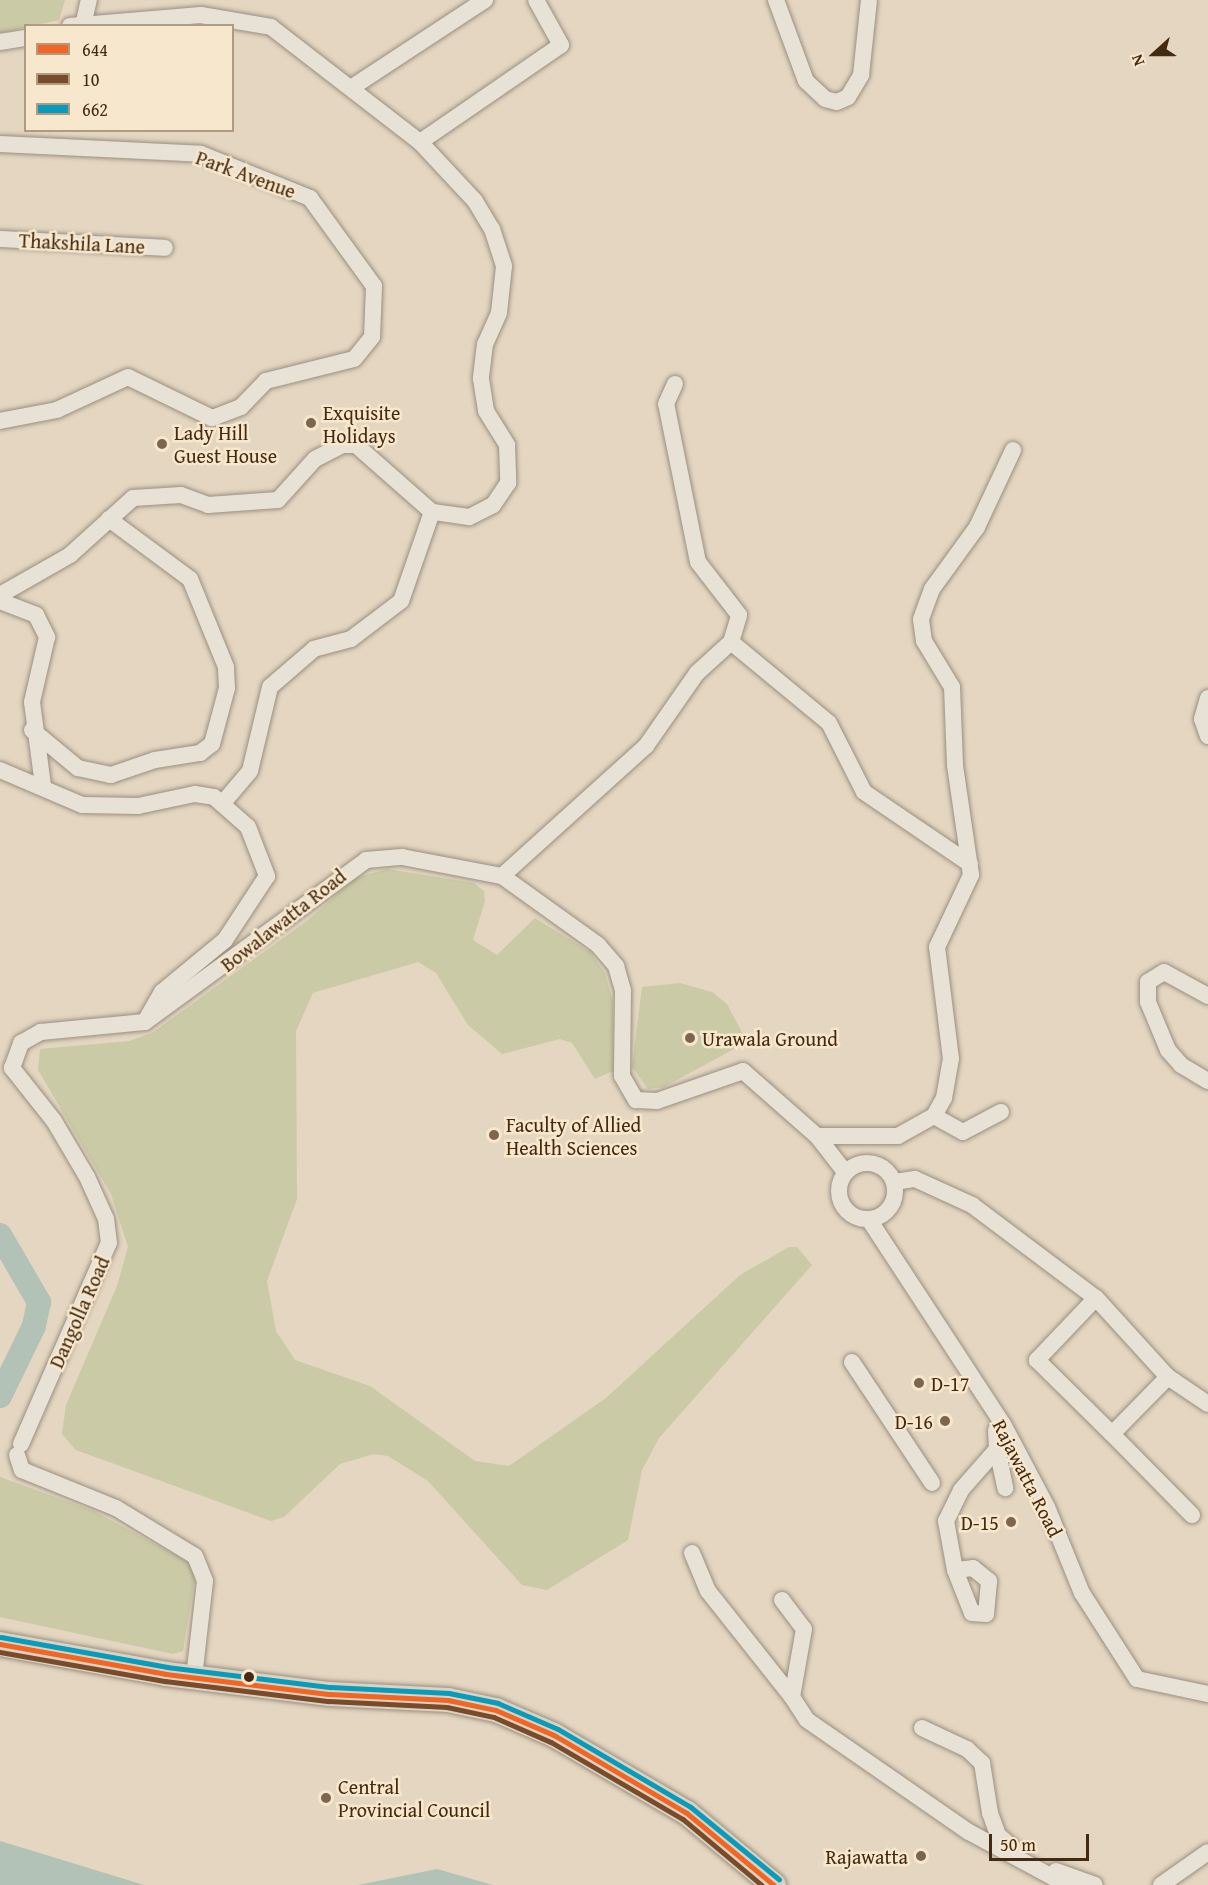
<!DOCTYPE html>
<style>
body{margin:0}
#map{position:relative;width:1208px;height:1885px;overflow:hidden;background:#e4d6c0;font-family:"Gentium Book Plus",serif}
div>[style]{position:absolute}
[style*='--x']{left:calc(var(--x)*1px);top:calc(var(--y)*1px);width:calc(var(--w)*1px);rotate:calc(var(--a)*1deg)}
.green>*{inset:0;background:#cacaa6}
.water>*{inset:0;background:#b2c2b6}
.river>*{height:24px;margin:-12px;padding:0 12px;transform-origin:12px;border-radius:12px;background:#b2c2b6}
.roads{filter:drop-shadow(0 0 2px #9a8f80) drop-shadow(0 0 2px #9a8f80)}
.minor>*{height:16px;margin:-8px;padding:0 8px;transform-origin:8px;border-radius:8px;background:#e8e1d6}
.minor>.ring{margin:-8px;padding:0;box-sizing:content-box;background:none;border:16px solid #e8e1d6;border-radius:50%}
.highway>*{height:24px;margin:-12px;padding:0 12px;transform-origin:12px;border-radius:12px;background:#dcd2c1}
.bus-1>*{height:4.5px;margin:-2.25px;padding:0 2.25px;transform-origin:2.25px;border-radius:2.25px;background:#f26522}
.bus-2>*{height:4.5px;margin:-2.25px;padding:0 2.25px;transform-origin:2.25px;border-radius:2.25px;background:#7a4b2a}
.bus-3>*{height:4.5px;margin:-2.25px;padding:0 2.25px;transform-origin:2.25px;border-radius:2.25px;background:#079cbb}
.dots>*{width:16px;height:16px;translate:-50% -50%;box-sizing:border-box;border:3px solid #f7e7cc;border-radius:50%}
span{translate:-50% -50%;white-space:nowrap;text-align:center;line-height:1.15;-webkit-text-stroke:5px #f7e7cc;paint-order:stroke}
.street-label{font-size:20px;color:#452a12}
.poi-label{font-size:20px;color:#452a12}
.left{translate:0 -50%;text-align:left}
.right{translate:-100% -50%;text-align:right}
.legend{position:absolute;left:24px;top:24px;width:210px;height:108px;box-sizing:border-box;background:#f7e7cc;border:2px solid #b09b82;margin:0;padding:8px 10px;list-style:none;font-size:18px;color:#452a12}
.legend li{display:flex;align-items:center;gap:12px;height:30px}
.legend b{width:30px;border:2px solid #b09b82}
.north{position:absolute;left:1124px;top:24px;width:60px;height:60px;-webkit-text-stroke:4px #f7e7cc;paint-order:stroke;rotate:249deg;font-size:16px;font-weight:700;line-height:24px;text-align:center;color:#452a12}
.north::after{content:'';display:block;margin:auto;width:21px;height:27px;background:#452a12;clip-path:polygon(50% 0,100% 100%,50% 72%,0 100%)}
.scale{position:absolute;left:989px;top:1834px;width:100px;height:27px;box-sizing:border-box;border:3px solid #452a12;border-top:0;padding-left:8px;font-size:18px;line-height:21px;white-space:nowrap;color:#452a12;-webkit-text-stroke:4px #f7e7cc;paint-order:stroke}
</style>
<div id="map">
<div class="green">
<i style="clip-path:polygon(0 0,65px 0,59px 20px,0 33px)"></i>
<i style="clip-path:polygon(387px 869px,474px 883px,484px 891px,485px 901px,473px 940px,497px 955px,535px 918px,590px 952px,605px 973px,613px 1002px,613px 1071px,595px 1079px,572px 1043px,560px 1039px,502px 1054px,468px 1025px,436px 973px,418px 962px,313px 993px,296px 1031px,297px 1199px,267px 1281px,276px 1331px,295px 1360px,370px 1386px,475px 1461px,509px 1466px,606px 1398px,740px 1275px,789px 1247px,797px 1247px,812px 1265px,659px 1438px,642px 1470px,628px 1540px,547px 1590px,522px 1585px,428px 1481px,388px 1456px,374px 1454px,340px 1464px,284px 1517px,271px 1521px,76px 1450px,62px 1434px,66px 1405px,117px 1286px,128px 1247px,111px 1194px,38px 1070px,40px 1049px,129px 1041px,152px 1033px,307px 921px,355px 878px)"></i>
<i style="clip-path:polygon(680px 983px,712px 992px,727px 1004px,747px 1042px,664px 1087px,648px 1089px,632px 1067px,642px 987px)"></i>
<i style="clip-path:polygon(0 1477px,94px 1511px,186px 1561px,196px 1571px,183px 1651px,173px 1654px,0 1617px)"></i>
</div>
<div class="water">
<i style="clip-path:polygon(0 1841px,43px 1854px,144px 1885px,0 1885px)"></i>
<i style="clip-path:polygon(437px 1869px,493px 1885px,358px 1885px)"></i>
</div>
<div class="river">
<i style="--x:0;--y:1235;--w:78;--a:59.8"></i>
<i style="--x:39;--y:1302;--w:25;--a:102"></i>
<i style="--x:34;--y:1326;--w:78;--a:115.9"></i>
</div>
<div class="roads">
<div class="minor">
<i style="--x:776;--y:0;--w:86;--a:69.7"></i>
<i style="--x:806;--y:81;--w:26;--a:43"></i>
<i style="--x:825;--y:99;--w:12;--a:14"></i>
<i style="--x:837;--y:102;--w:12;--a:-24"></i>
<i style="--x:848;--y:97;--w:26;--a:-59"></i>
<i style="--x:861;--y:75;--w:75;--a:-83.9"></i>
<i style="--x:84;--y:21;--w:22;--a:-77"></i>
<i style="--x:70;--y:26;--w:131;--a:-4.8"></i>
<i style="--x:201;--y:15;--w:71;--a:9.7"></i>
<i style="--x:271;--y:27;--w:188;--a:37.7"></i>
<i style="--x:420;--y:142;--w:81;--a:47"></i>
<i style="--x:475;--y:201;--w:33;--a:59"></i>
<i style="--x:492;--y:229;--w:39;--a:72"></i>
<i style="--x:504;--y:266;--w:47;--a:96.1"></i>
<i style="--x:499;--y:313;--w:34;--a:114"></i>
<i style="--x:485;--y:344;--w:35;--a:97"></i>
<i style="--x:481;--y:379;--w:32;--a:81"></i>
<i style="--x:486;--y:411;--w:40;--a:58"></i>
<i style="--x:507;--y:445;--w:38;--a:88"></i>
<i style="--x:508;--y:483;--w:27;--a:124"></i>
<i style="--x:493;--y:505;--w:27;--a:153"></i>
<i style="--x:469;--y:517;--w:37;--a:-172"></i>
<i style="--x:432;--y:512;--w:94;--a:109.2"></i>
<i style="--x:401;--y:601;--w:63;--a:142.8"></i>
<i style="--x:351;--y:639;--w:38;--a:165"></i>
<i style="--x:314;--y:649;--w:58;--a:139.2"></i>
<i style="--x:270;--y:687;--w:86;--a:103.4"></i>
<i style="--x:250;--y:771;--w:43;--a:130.3"></i>
<i style="--x:0;--y:42;--w:26;--a:-9"></i>
<i style="--x:354;--y:86;--w:157;--a:-33.3"></i>
<i style="--x:420;--y:142;--w:171;--a:-34.5"></i>
<i style="--x:561;--y:45;--w:51;--a:-119.1"></i>
<i style="--x:0;--y:144;--w:201;--a:2.8"></i>
<i style="--x:201;--y:154;--w:118;--a:22"></i>
<i style="--x:310;--y:198;--w:109;--a:54"></i>
<i style="--x:374;--y:286;--w:51;--a:92.2"></i>
<i style="--x:372;--y:337;--w:28;--a:129"></i>
<i style="--x:354;--y:359;--w:91;--a:166"></i>
<i style="--x:266;--y:381;--w:36;--a:134"></i>
<i style="--x:241;--y:407;--w:31;--a:159"></i>
<i style="--x:212;--y:418;--w:93;--a:-154"></i>
<i style="--x:128;--y:377;--w:78;--a:155.1"></i>
<i style="--x:57;--y:410;--w:58;--a:169.1"></i>
<i style="--x:0;--y:239;--w:165;--a:3.1"></i>
<i style="--x:0;--y:595;--w:81;--a:-29.7"></i>
<i style="--x:70;--y:555;--w:85;--a:-42.1"></i>
<i style="--x:133;--y:498;--w:48;--a:-3.6"></i>
<i style="--x:181;--y:495;--w:29;--a:20"></i>
<i style="--x:208;--y:505;--w:70;--a:-4.1"></i>
<i style="--x:278;--y:500;--w:55;--a:-47.9"></i>
<i style="--x:315;--y:459;--w:30;--a:-27"></i>
<i style="--x:342;--y:445;--w:14;--a:0"></i>
<i style="--x:356;--y:445;--w:101;--a:41.4"></i>
<i style="--x:0;--y:601;--w:39;--a:21"></i>
<i style="--x:36;--y:615;--w:25;--a:63"></i>
<i style="--x:47;--y:637;--w:67;--a:103"></i>
<i style="--x:32;--y:702;--w:84;--a:82.5"></i>
<i style="--x:731;--y:642;--w:127;--a:39.6"></i>
<i style="--x:829;--y:723;--w:77;--a:63.1"></i>
<i style="--x:864;--y:792;--w:128;--a:34.2"></i>
<i style="--x:1208;--y:698;--w:22;--a:106"></i>
<i style="--x:1202;--y:719;--w:18;--a:71"></i>
<i style="--x:32;--y:730;--w:60;--a:39.6"></i>
<i style="--x:78;--y:768;--w:34;--a:12"></i>
<i style="--x:111;--y:775;--w:46;--a:-18.8"></i>
<i style="--x:155;--y:760;--w:46;--a:-8.8"></i>
<i style="--x:200;--y:753;--w:15;--a:-37"></i>
<i style="--x:212;--y:744;--w:58;--a:-75"></i>
<i style="--x:227;--y:688;--w:21;--a:-93"></i>
<i style="--x:226;--y:667;--w:95;--a:-112.2"></i>
<i style="--x:190;--y:579;--w:101;--a:-143.5"></i>
<i style="--x:0;--y:770;--w:89;--a:23.1"></i>
<i style="--x:82;--y:805;--w:56;--a:1"></i>
<i style="--x:138;--y:806;--w:58;--a:-11.9"></i>
<i style="--x:195;--y:794;--w:19;--a:9"></i>
<i style="--x:214;--y:797;--w:45;--a:41.4"></i>
<i style="--x:248;--y:827;--w:53;--a:68.8"></i>
<i style="--x:267;--y:876;--w:77;--a:123.3"></i>
<i style="--x:225;--y:940;--w:82;--a:140.5"></i>
<i style="--x:162;--y:992;--w:30;--a:120"></i>
<i style="--x:502;--y:876;--w:194;--a:-42.1"></i>
<i style="--x:646;--y:746;--w:89;--a:-55.1"></i>
<i style="--x:697;--y:673;--w:46;--a:-42.4"></i>
<i style="--x:731;--y:642;--w:28;--a:-73"></i>
<i style="--x:739;--y:615;--w:67;--a:-127.7"></i>
<i style="--x:698;--y:562;--w:161;--a:-101.4"></i>
<i style="--x:666;--y:404;--w:22;--a:-66"></i>
<i style="--x:1208;--y:996;--w:50;--a:-151.4"></i>
<i style="--x:1164;--y:972;--w:19;--a:148"></i>
<i style="--x:1148;--y:982;--w:20;--a:90"></i>
<i style="--x:1148;--y:1002;--w:52;--a:67.4"></i>
<i style="--x:1168;--y:1050;--w:20;--a:49"></i>
<i style="--x:1181;--y:1065;--w:31;--a:31"></i>
<i style="--x:934;--y:1116;--w:33;--a:29"></i>
<i style="--x:963;--y:1132;--w:43;--a:-27.8"></i>
<i style="--x:817;--y:1136;--w:81;--a:0"></i>
<i style="--x:898;--y:1136;--w:41;--a:-29.1"></i>
<i style="--x:934;--y:1116;--w:21;--a:-61"></i>
<i style="--x:944;--y:1098;--w:40;--a:-80"></i>
<i style="--x:951;--y:1059;--w:113;--a:-97.1"></i>
<i style="--x:937;--y:947;--w:80;--a:-64.7"></i>
<i style="--x:971;--y:875;--w:111;--a:-98.3"></i>
<i style="--x:955;--y:765;--w:78;--a:-92.2"></i>
<i style="--x:952;--y:687;--w:54;--a:-121.3"></i>
<i style="--x:924;--y:641;--w:22;--a:-98"></i>
<i style="--x:921;--y:619;--w:32;--a:-70"></i>
<i style="--x:932;--y:589;--w:77;--a:-54"></i>
<i style="--x:977;--y:527;--w:85;--a:-64.9"></i>
<i class="ring" style="left:839px;top:1163px;width:40px;height:40px"></i>
<i style="--x:895;--y:1182;--w:20;--a:-9"></i>
<i style="--x:915;--y:1179;--w:63;--a:24.5"></i>
<i style="--x:972;--y:1205;--w:155;--a:36.9"></i>
<i style="--x:1096;--y:1298;--w:107;--a:47.7"></i>
<i style="--x:1168;--y:1377;--w:48;--a:34"></i>
<i style="--x:870;--y:1221;--w:243;--a:56.8"></i>
<i style="--x:1003;--y:1424;--w:94;--a:62.1"></i>
<i style="--x:1047;--y:1507;--w:93;--a:67.9"></i>
<i style="--x:1082;--y:1593;--w:102;--a:57.4"></i>
<i style="--x:1137;--y:1679;--w:73;--a:11.9"></i>
<i style="--x:1096;--y:1298;--w:86;--a:133.6"></i>
<i style="--x:1037;--y:1360;--w:105;--a:44.6"></i>
<i style="--x:1112;--y:1434;--w:80;--a:-45.5"></i>
<i style="--x:852;--y:1362;--w:145;--a:56.5"></i>
<i style="--x:1112;--y:1434;--w:114;--a:45.4"></i>
<i style="--x:21;--y:1444;--w:219;--a:-66.4"></i>
<i style="--x:109;--y:1243;--w:24;--a:-97"></i>
<i style="--x:106;--y:1219;--w:46;--a:-114.3"></i>
<i style="--x:87;--y:1177;--w:65;--a:-120.5"></i>
<i style="--x:54;--y:1121;--w:68;--a:-128.4"></i>
<i style="--x:12;--y:1068;--w:27;--a:-70"></i>
<i style="--x:21;--y:1043;--w:23;--a:-29"></i>
<i style="--x:41;--y:1032;--w:104;--a:-5.5"></i>
<i style="--x:145;--y:1022;--w:274;--a:-36.2"></i>
<i style="--x:366;--y:860;--w:36;--a:-5"></i>
<i style="--x:402;--y:857;--w:102;--a:10.8"></i>
<i style="--x:502;--y:876;--w:118;--a:35.7"></i>
<i style="--x:598;--y:945;--w:28;--a:49"></i>
<i style="--x:616;--y:966;--w:26;--a:74"></i>
<i style="--x:623;--y:991;--w:85;--a:90.7"></i>
<i style="--x:622;--y:1076;--w:28;--a:60"></i>
<i style="--x:636;--y:1100;--w:21;--a:3"></i>
<i style="--x:657;--y:1101;--w:91;--a:-19.2"></i>
<i style="--x:743;--y:1071;--w:98;--a:41.3"></i>
<i style="--x:817;--y:1136;--w:46;--a:52.1"></i>
<i style="--x:997;--y:1449;--w:40;--a:78"></i>
<i style="--x:17;--y:1455;--w:16;--a:72"></i>
<i style="--x:22;--y:1470;--w:101;--a:22"></i>
<i style="--x:116;--y:1508;--w:92;--a:31.3"></i>
<i style="--x:195;--y:1556;--w:27;--a:68"></i>
<i style="--x:205;--y:1581;--w:98;--a:96.5"></i>
<i style="--x:692;--y:1553;--w:41;--a:67.2"></i>
<i style="--x:708;--y:1591;--w:135;--a:51.6"></i>
<i style="--x:955;--y:1570;--w:18;--a:-6"></i>
<i style="--x:973;--y:1568;--w:21;--a:39"></i>
<i style="--x:989;--y:1581;--w:33;--a:95"></i>
<i style="--x:986;--y:1614;--w:14;--a:-176"></i>
<i style="--x:972;--y:1613;--w:46;--a:-111.6"></i>
<i style="--x:955;--y:1570;--w:50;--a:-100.4"></i>
<i style="--x:946;--y:1521;--w:34;--a:-64"></i>
<i style="--x:961;--y:1490;--w:55;--a:-48.7"></i>
<i style="--x:997;--y:1449;--w:19;--a:-93"></i>
<i style="--x:782;--y:1600;--w:36;--a:53"></i>
<i style="--x:804;--y:1629;--w:69;--a:100"></i>
<i style="--x:792;--y:1697;--w:27;--a:57"></i>
<i style="--x:807;--y:1720;--w:197;--a:34.7"></i>
<i style="--x:969;--y:1832;--w:111;--a:28.4"></i>
<i style="--x:922;--y:1728;--w:50;--a:25"></i>
<i style="--x:967;--y:1749;--w:21;--a:43"></i>
<i style="--x:982;--y:1763;--w:51;--a:80.9"></i>
<i style="--x:990;--y:1813;--w:23;--a:70"></i>
<i style="--x:998;--y:1835;--w:20;--a:41"></i>
<i style="--x:1056;--y:1871;--w:41;--a:19.7"></i>
<i style="--x:1161;--y:1885;--w:57;--a:-35.1"></i>
</div>
<div class="highway">
<i style="--x:0;--y:1644;--w:169;--a:10.2"></i>
<i style="--x:166;--y:1674;--w:165;--a:7"></i>
<i style="--x:330;--y:1694;--w:118;--a:2.9"></i>
<i style="--x:448;--y:1700;--w:49;--a:11.8"></i>
<i style="--x:496;--y:1710;--w:63;--a:23.3"></i>
<i style="--x:554;--y:1735;--w:154;--a:30.4"></i>
<i style="--x:687;--y:1813;--w:113;--a:39.6"></i>
</div>
</div>
<div class="bus-1">
<i style="--x:0;--y:1644;--w:169;--a:10.2"></i>
<i style="--x:166;--y:1674;--w:165;--a:7"></i>
<i style="--x:330;--y:1694;--w:118;--a:2.9"></i>
<i style="--x:448;--y:1700;--w:49;--a:11.8"></i>
<i style="--x:496;--y:1710;--w:63;--a:23.3"></i>
<i style="--x:554;--y:1735;--w:154;--a:30.4"></i>
<i style="--x:687;--y:1813;--w:113;--a:39.6"></i>
</div>
<div class="bus-2">
<i style="--x:0;--y:1652;--w:168;--a:10"></i>
<i style="--x:165;--y:1681;--w:165;--a:7"></i>
<i style="--x:329;--y:1701;--w:118;--a:2.9"></i>
<i style="--x:447;--y:1707;--w:48;--a:12"></i>
<i style="--x:494;--y:1717;--w:62;--a:23.7"></i>
<i style="--x:551;--y:1742;--w:153;--a:30.3"></i>
<i style="--x:683;--y:1819;--w:103;--a:39.9"></i>
</div>
<div class="bus-3">
<i style="--x:1;--y:1637;--w:169;--a:10.2"></i>
<i style="--x:167;--y:1667;--w:165;--a:7"></i>
<i style="--x:331;--y:1687;--w:118;--a:2.9"></i>
<i style="--x:449;--y:1693;--w:50;--a:11.5"></i>
<i style="--x:498;--y:1703;--w:65;--a:23.4"></i>
<i style="--x:558;--y:1729;--w:154;--a:30.4"></i>
<i style="--x:691;--y:1807;--w:114;--a:39.3"></i>
</div>
<div class="dots">
<i style="left:311px;top:423px;background:#7d664f"></i>
<i style="left:162px;top:444px;background:#7d664f"></i>
<i style="left:690px;top:1038px;background:#7d664f"></i>
<i style="left:494px;top:1135px;background:#7d664f"></i>
<i style="left:919px;top:1383px;background:#7d664f"></i>
<i style="left:945px;top:1421px;background:#7d664f"></i>
<i style="left:1011px;top:1522px;background:#7d664f"></i>
<i style="left:249px;top:1677px;background:#452a12"></i>
<i style="left:326px;top:1798px;background:#7d664f"></i>
<i style="left:921px;top:1856px;background:#7d664f"></i>
</div>
<div class="street-label">
<span style="left:246px;top:174px;rotate:20deg">Park Avenue</span>
<span style="left:82px;top:243px;rotate:3deg">Thakshila Lane</span>
<span style="left:283px;top:920px;rotate:-38deg">Bowalawatta Road</span>
<span style="left:79px;top:1312px;rotate:-66deg">Dangolla Road</span>
<span style="left:1028px;top:1478px;rotate:63deg">Rajawatta Road</span>
</div>
<div class="poi-label">
<span class="left" style="left:323px;top:424px">Exquisite<br>Holidays</span>
<span class="left" style="left:174px;top:444px">Lady Hill<br>Guest House</span>
<span class="left" style="left:702px;top:1038px">Urawala Ground</span>
<span class="left" style="left:506px;top:1136px">Faculty of Allied<br>Health Sciences</span>
<span class="left" style="left:931px;top:1383px">D-17</span>
<span class="right" style="left:933px;top:1421px">D-16</span>
<span class="right" style="left:999px;top:1522px">D-15</span>
<span class="left" style="left:338px;top:1798px">Central<br>Provincial Council</span>
<span class="right" style="left:908px;top:1856px">Rajawatta</span>
</div>
<ul class="legend">
<li><b style="height:8px;background:#f26522"></b>644</li>
<li><b style="height:8px;background:#7a4b2a"></b>10</li>
<li><b style="height:8px;background:#079cbb"></b>662</li>
</ul>
<div class="north">N</div>
<div class="scale">50 m</div>
</div>
